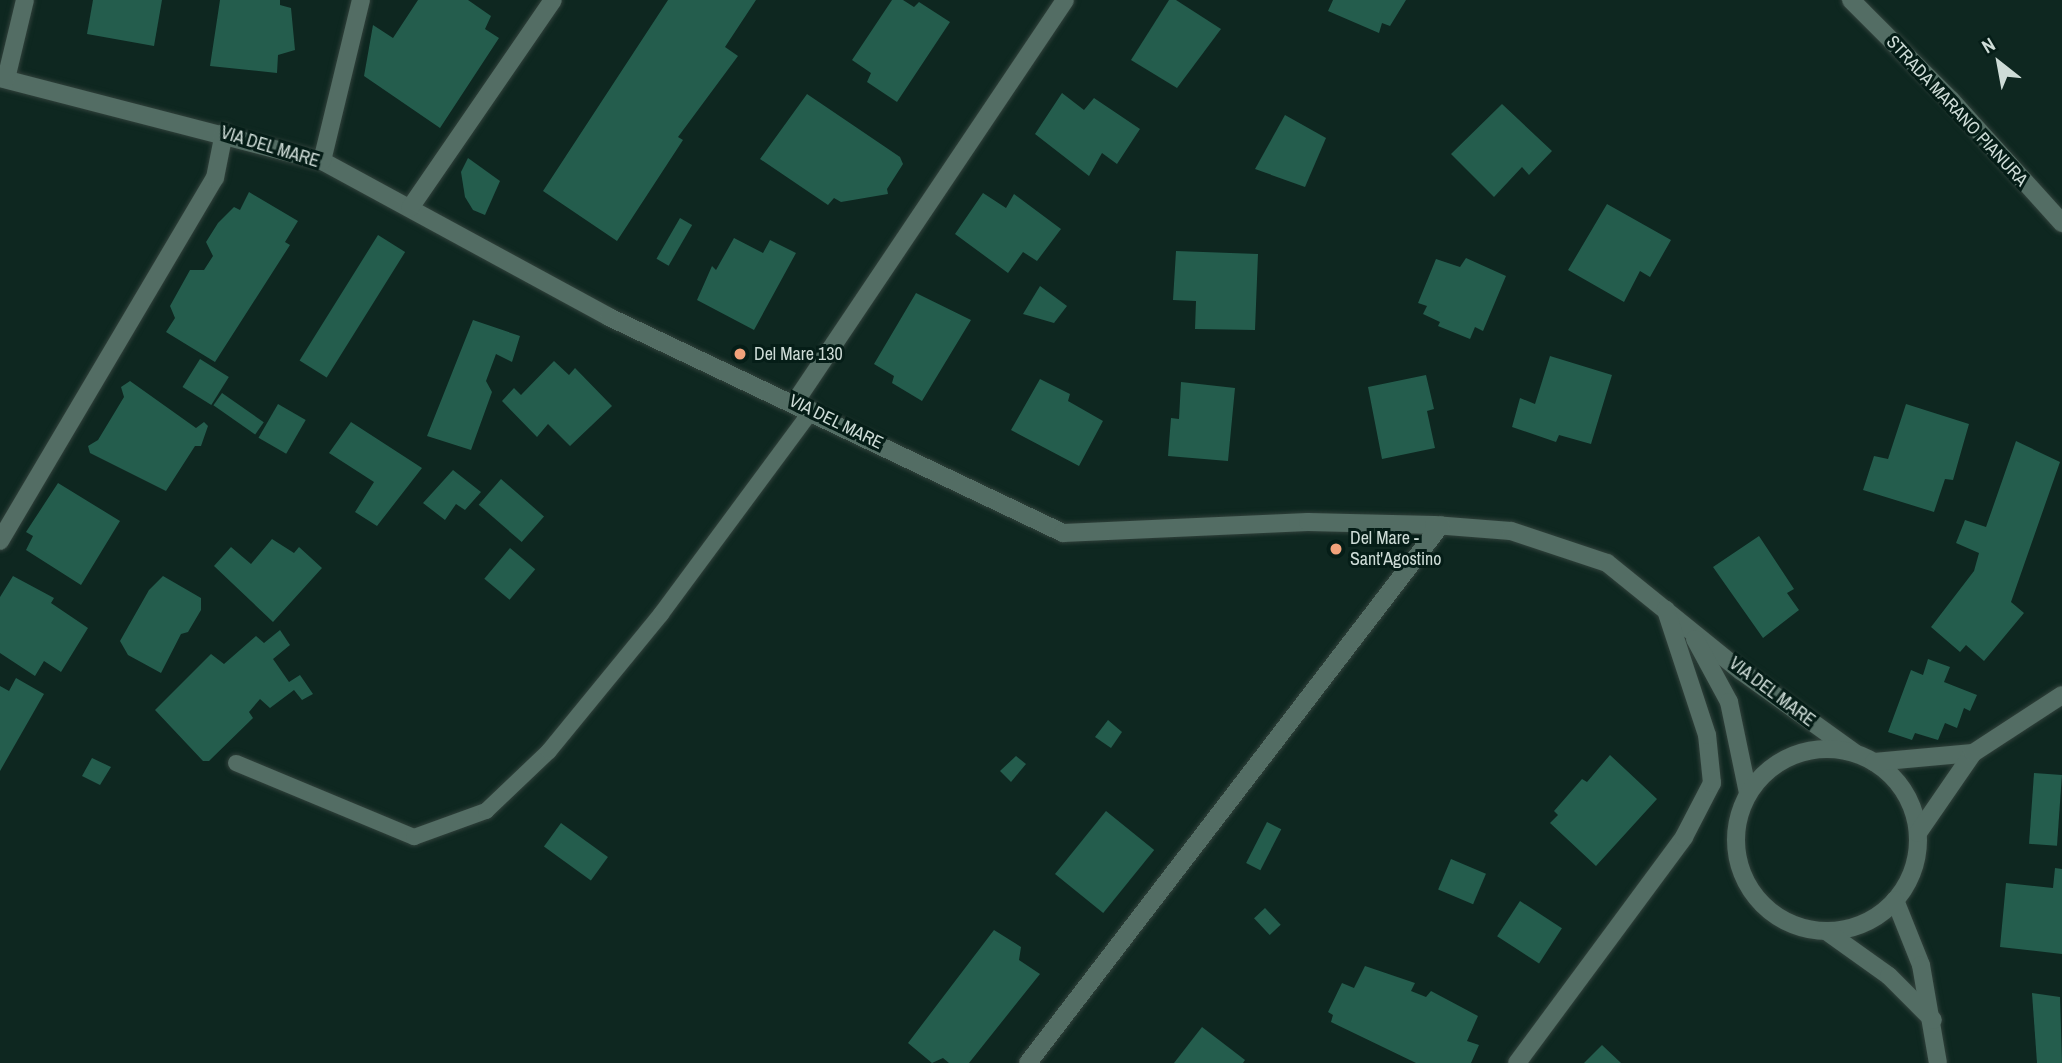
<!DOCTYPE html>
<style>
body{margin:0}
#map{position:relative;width:2062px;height:1063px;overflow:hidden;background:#0e2720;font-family:"Archivo Narrow",sans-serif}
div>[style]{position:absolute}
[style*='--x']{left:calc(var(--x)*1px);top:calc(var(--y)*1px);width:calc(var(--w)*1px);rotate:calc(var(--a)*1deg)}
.building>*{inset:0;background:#245d4d;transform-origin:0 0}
.roads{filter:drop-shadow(0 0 2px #31413b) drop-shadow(0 0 2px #31413b)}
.lane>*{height:16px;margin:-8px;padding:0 8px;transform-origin:8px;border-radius:8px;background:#536d64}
.street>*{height:18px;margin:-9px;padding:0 9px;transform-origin:9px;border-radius:9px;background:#536d64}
.secondary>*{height:18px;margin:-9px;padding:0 9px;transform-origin:9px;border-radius:9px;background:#536d64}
.secondary>.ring{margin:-9px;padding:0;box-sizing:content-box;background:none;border:18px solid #536d64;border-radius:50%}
.dots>*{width:19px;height:19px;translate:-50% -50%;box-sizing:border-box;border:4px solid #051d17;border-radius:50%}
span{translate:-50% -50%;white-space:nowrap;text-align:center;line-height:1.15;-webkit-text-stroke:6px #051d17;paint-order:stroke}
.street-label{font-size:18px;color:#cedcd7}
.poi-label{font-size:18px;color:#cedcd7}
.left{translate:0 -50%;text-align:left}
.north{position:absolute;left:1964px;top:28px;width:70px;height:70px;-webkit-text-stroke:5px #051d17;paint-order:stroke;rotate:329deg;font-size:19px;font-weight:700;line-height:28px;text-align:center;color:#cedcd7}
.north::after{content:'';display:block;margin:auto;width:24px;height:32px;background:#cedcd7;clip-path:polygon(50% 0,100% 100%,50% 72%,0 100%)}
</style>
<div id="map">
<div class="building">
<i style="clip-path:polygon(93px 0,162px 0,154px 46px,87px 34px)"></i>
<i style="clip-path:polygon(220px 0,280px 0,280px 5px,291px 8px,295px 50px,278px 55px,277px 73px,210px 66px)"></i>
<i style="clip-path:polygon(418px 0,468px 0,491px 16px,485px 29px,499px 38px,440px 128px,364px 76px,373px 25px,393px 38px)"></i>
<i style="clip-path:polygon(668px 0,756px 0,725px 47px,738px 56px,678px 137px,683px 140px,617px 241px,543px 191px)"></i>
<i style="clip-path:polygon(892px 0,903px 0,914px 7px,919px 2px,950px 22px,897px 102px,867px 82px,871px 73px,852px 60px)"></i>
<i style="clip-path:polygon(1169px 0,1176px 0,1221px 29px,1177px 88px,1131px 60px)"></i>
<i style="clip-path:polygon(1333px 0,1406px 0,1390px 26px,1382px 23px,1379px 33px,1328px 11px)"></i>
<i style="clip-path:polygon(1062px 93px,1084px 110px,1094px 98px,1140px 129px,1117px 164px,1102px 153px,1089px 176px,1035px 134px)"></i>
<i style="clip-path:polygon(807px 94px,900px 157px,903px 164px,887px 189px,888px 194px,841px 202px,834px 198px,828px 205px,760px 159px)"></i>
<i style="clip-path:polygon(1502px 104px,1552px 151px,1529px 175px,1522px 167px,1494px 197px,1451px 154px)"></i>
<i style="clip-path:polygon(1285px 115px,1326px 138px,1305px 187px,1255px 169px)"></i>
<i style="clip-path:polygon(468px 158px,500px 181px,485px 215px,473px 210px,465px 197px,461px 172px)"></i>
<i style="clip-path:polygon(249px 192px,298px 221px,285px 242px,290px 245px,215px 362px,166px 332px,175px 318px,170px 306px,190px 270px,204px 270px,213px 256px,206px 242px,218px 223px,234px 207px,240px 210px)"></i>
<i style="clip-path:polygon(983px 193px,1006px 208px,1014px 194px,1061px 229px,1037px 261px,1023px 252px,1008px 273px,955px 234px)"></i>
<i style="clip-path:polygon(1607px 204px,1671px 240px,1650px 277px,1640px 271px,1624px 302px,1568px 270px)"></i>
<i style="left:680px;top:218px;width:14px;height:47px;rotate:30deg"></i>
<i style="left:378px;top:235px;width:32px;height:148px;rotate:32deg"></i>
<i style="clip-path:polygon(734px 238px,763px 253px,770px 240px,796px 253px,754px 330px,697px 300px,712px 266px,716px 270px)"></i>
<i style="clip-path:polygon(1176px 251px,1258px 254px,1255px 330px,1195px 329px,1196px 301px,1173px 300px)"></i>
<i style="clip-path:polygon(1466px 258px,1506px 276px,1483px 331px,1475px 327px,1470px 339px,1438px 326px,1440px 322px,1423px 314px,1427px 306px,1418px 303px,1436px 259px,1460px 267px)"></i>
<i style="clip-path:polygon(1040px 286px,1067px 306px,1054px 323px,1023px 314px)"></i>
<i style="clip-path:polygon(916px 293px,971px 320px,922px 401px,892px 383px,894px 376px,874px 364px)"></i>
<i style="clip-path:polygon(473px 320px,520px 336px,512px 362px,496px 354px,486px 381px,492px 392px,471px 450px,427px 436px)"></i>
<i style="clip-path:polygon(1550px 356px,1612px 375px,1591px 444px,1559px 435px,1556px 442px,1512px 427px,1520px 398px,1535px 404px)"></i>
<i style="left:200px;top:359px;width:34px;height:33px;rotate:32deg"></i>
<i style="clip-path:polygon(554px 361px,569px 375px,575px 368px,612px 406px,570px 446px,548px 424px,537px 437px,502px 401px,514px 388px,521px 395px)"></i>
<i style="clip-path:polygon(1426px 375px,1434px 409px,1427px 411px,1435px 448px,1382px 459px,1368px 387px)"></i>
<i style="clip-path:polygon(1040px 379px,1070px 394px,1068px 401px,1103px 421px,1079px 466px,1011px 430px)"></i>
<i style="clip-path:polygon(130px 381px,196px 428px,204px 422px,208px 426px,201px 446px,195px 446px,166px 491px,90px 453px,88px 446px,98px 440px,124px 397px,121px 387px)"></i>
<i style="clip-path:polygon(1181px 382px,1235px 388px,1228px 461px,1168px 456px,1171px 418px,1179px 419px)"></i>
<i style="left:222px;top:393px;width:51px;height:15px;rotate:35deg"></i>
<i style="left:278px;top:404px;width:32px;height:39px;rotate:30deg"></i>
<i style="clip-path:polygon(1906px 404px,1969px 424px,1953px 480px,1945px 479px,1934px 512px,1863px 490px,1874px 456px,1888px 459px)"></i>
<i style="clip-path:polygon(351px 422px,422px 468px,377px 526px,355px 512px,374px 482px,329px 453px)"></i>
<i style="clip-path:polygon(2016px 441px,2060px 462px,2011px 602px,2024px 613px,1984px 661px,1966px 645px,1960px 652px,1931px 627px,1974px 571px,1979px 553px,1956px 543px,1965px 520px,1986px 527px)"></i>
<i style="clip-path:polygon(453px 470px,481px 492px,465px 510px,456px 504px,445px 520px,423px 503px)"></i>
<i style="left:501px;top:479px;width:57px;height:34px;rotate:41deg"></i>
<i style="clip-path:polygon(58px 483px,120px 521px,81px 585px,26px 550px,33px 536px,26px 532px)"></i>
<i style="clip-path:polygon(1759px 536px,1794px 589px,1787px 593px,1799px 610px,1763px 638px,1713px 567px)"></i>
<i style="clip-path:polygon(272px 539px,294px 553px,299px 547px,322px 568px,273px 622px,214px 566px,231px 547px,251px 564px)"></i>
<i style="left:510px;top:548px;width:33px;height:40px;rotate:40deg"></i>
<i style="clip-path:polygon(13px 576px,54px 598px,51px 603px,88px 628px,61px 672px,44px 661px,35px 676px,0 653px,0 597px)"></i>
<i style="clip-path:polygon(163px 576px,201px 598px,201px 610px,188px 632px,181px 634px,161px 673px,128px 655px,120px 641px,149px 590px)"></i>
<i style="clip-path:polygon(280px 630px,290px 645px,273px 659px,289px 682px,300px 675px,313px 694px,302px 700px,294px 690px,270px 708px,260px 699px,249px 712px,253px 718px,209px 761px,203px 761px,155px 710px,211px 654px,224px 664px,256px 636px,264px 643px)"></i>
<i style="clip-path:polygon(1928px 659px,1950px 667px,1944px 682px,1977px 695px,1970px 711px,1964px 708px,1957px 728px,1945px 723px,1938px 740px,1915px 733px,1912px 740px,1888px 732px,1911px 670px,1923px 675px)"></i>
<i style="clip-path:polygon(16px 678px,44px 694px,0 771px,0 686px,9px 691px)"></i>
<i style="clip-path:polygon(1108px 720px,1122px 732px,1111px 748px,1095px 737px)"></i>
<i style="clip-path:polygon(1610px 755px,1657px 799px,1596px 866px,1550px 823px,1558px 815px,1554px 811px,1582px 779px,1587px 782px)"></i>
<i style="clip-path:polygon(1016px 756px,1026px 764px,1011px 782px,1000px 771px)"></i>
<i style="clip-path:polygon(92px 758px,111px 767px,100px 785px,82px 776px)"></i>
<i style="left:2034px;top:773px;width:28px;height:71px;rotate:4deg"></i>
<i style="left:1106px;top:811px;width:62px;height:81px;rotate:39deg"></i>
<i style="left:1267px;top:822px;width:16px;height:46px;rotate:27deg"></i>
<i style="left:561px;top:823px;width:58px;height:29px;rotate:36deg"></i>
<i style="left:1451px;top:859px;width:38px;height:33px;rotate:23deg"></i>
<i style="clip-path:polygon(2055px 868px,2062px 869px,2062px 954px,2000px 947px,2006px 883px,2053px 888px)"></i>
<i style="left:1520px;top:901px;width:50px;height:42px;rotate:33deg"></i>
<i style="left:1265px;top:908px;width:23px;height:15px;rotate:47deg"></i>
<i style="clip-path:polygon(994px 930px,1021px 947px,1019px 960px,1040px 974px,969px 1063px,949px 1063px,943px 1058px,932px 1063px,908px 1043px)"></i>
<i style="clip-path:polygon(1365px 966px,1415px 983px,1411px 991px,1426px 997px,1431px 991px,1478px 1016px,1467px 1041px,1479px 1045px,1471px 1063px,1416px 1063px,1331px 1022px,1333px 1015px,1328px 1012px,1342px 983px,1354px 988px)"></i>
<i style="clip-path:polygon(2032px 993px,2060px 997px,2062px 1063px,2037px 1063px)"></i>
<i style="clip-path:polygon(1202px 1027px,1245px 1060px,1243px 1063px,1174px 1063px)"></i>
<i style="clip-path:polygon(1602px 1045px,1621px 1063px,1584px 1063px)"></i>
</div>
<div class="roads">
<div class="lane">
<i style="--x:236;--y:763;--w:193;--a:22.6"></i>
<i style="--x:414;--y:837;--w:77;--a:-19.9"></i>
<i style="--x:486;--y:811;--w:87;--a:-43.6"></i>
<i style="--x:549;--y:751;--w:177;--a:-50.7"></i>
<i style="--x:661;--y:614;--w:254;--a:-53.5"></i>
</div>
<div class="street">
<i style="--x:0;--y:78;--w:333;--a:14.5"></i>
<i style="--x:322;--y:161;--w:327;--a:28.5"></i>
<i style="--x:609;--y:317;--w:503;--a:25.44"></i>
<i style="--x:1063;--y:533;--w:245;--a:-2.6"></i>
<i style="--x:1308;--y:522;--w:126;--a:1.4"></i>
<i style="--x:1434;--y:525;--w:77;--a:4.5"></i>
<i style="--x:1511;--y:531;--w:101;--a:18.4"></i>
<i style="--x:1607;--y:563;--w:172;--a:38.9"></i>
<i style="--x:1741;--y:671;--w:140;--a:35.7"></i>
<i style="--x:6;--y:79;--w:81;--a:-76.5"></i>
<i style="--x:322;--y:161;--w:166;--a:-76.4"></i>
<i style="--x:410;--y:208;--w:252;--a:-55.5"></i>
<i style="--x:795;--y:402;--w:484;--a:-56.1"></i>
<i style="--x:0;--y:541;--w:422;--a:-59.4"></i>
<i style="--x:215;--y:178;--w:46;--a:-78.7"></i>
<i style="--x:1695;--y:639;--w:72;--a:61.6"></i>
<i style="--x:1729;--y:702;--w:93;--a:78.2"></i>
<i style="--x:1028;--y:1063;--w:678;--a:-52.49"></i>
<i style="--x:1517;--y:1063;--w:281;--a:-53.5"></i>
<i style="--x:1684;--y:837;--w:61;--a:-62.6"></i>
<i style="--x:1712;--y:783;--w:48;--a:-95.9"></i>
<i style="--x:1707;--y:735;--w:132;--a:-108.2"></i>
</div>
<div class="secondary">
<i style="--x:1851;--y:0;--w:141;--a:45"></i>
<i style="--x:1951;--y:100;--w:166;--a:47.9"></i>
<i class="ring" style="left:1736px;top:749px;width:164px;height:164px"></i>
<i style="--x:1874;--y:762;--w:99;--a:-5.2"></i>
<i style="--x:1918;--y:833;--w:97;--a:-55.5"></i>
<i style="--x:1973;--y:753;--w:106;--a:-33.1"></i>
<i style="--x:1895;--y:900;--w:70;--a:68.2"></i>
<i style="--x:1921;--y:965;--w:99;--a:80.2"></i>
<i style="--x:1826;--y:931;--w:77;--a:35.5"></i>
<i style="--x:1889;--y:976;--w:62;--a:45"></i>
</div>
</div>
<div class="dots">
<i style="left:740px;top:354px;background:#f1a27b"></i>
<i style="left:1336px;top:549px;background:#f1a27b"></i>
</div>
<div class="street-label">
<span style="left:1957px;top:111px;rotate:47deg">STRADA MARANO PIANURA</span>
<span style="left:270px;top:147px;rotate:17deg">VIA DEL MARE</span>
<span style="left:836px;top:422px;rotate:26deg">VIA DEL MARE</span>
<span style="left:1772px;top:692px;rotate:37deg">VIA DEL MARE</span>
</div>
<div class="poi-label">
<span class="left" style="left:754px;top:354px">Del Mare 130</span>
<span class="left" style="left:1350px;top:549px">Del Mare -<br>Sant'Agostino</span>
</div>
<div class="north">N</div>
</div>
